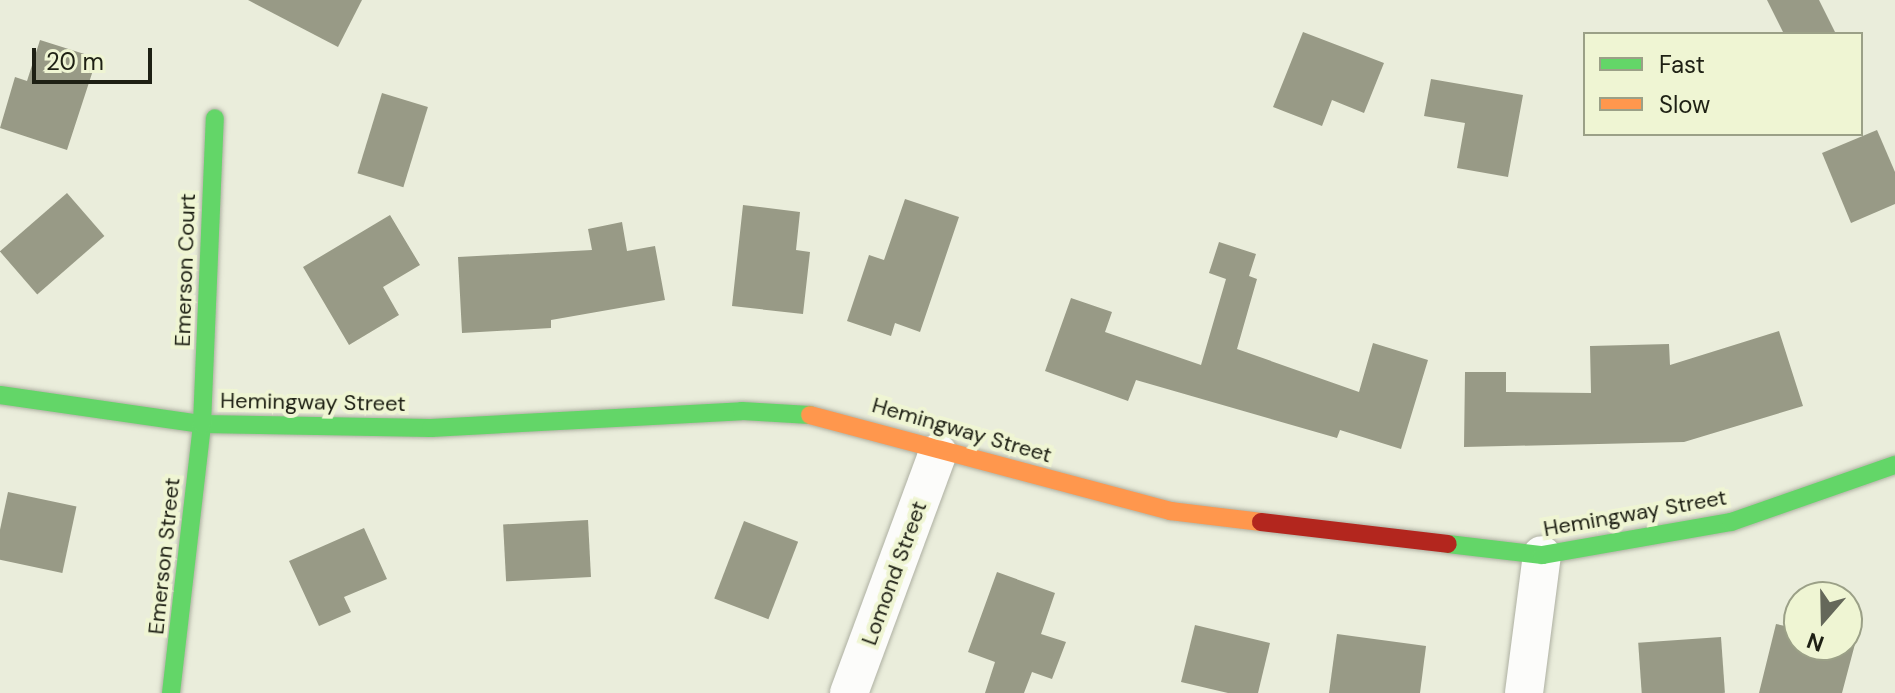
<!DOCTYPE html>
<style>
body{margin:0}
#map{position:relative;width:1895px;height:693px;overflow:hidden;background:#eaeddb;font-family:"DM Sans",sans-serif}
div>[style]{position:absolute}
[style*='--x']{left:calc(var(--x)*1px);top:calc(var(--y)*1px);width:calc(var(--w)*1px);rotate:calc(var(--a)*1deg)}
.building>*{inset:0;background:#989a86;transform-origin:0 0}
.roads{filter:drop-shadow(0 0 2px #aeb0a2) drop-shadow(0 0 2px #aeb0a2)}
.street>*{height:38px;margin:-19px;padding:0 19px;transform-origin:19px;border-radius:19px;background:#fcfcfa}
.fast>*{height:18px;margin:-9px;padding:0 9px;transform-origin:9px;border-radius:9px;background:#63d668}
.slow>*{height:18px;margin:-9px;padding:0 9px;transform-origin:9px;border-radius:9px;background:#ff974d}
.jam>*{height:18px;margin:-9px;padding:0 9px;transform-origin:9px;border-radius:9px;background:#b3261e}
span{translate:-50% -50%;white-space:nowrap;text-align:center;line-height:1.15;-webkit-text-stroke:8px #eff5d3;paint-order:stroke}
.street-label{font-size:22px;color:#1e2014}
.legend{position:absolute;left:1583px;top:32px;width:280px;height:104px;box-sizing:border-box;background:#eff5d3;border:2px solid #9ba087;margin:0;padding:10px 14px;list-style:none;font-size:24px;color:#1e2014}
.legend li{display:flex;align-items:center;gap:16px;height:40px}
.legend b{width:40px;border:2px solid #9ba087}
.north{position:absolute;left:1783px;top:581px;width:80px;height:80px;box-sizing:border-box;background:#eff5d3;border:2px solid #9ba087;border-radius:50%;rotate:200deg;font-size:22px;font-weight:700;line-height:32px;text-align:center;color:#1e2014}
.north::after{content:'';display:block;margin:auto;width:28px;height:36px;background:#65685a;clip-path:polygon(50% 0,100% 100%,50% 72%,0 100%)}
.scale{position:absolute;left:32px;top:48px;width:120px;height:36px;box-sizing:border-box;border:4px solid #1e2014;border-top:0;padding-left:10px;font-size:24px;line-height:28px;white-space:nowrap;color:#1e2014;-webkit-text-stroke:6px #eff5d3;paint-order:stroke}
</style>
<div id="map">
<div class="building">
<i style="clip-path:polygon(248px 0,362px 0,338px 47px)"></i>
<i style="clip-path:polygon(1767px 0,1819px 0,1836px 34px,1784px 34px)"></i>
<i style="clip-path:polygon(1303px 32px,1384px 63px,1364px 113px,1332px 100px,1322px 126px,1273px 107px)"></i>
<i style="clip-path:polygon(40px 40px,97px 58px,67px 150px,0 128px,15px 77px,27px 81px)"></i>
<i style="clip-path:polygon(1431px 79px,1523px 95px,1508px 177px,1457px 168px,1465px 123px,1424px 116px)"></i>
<i style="left:382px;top:93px;width:48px;height:84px;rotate:17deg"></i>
<i style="clip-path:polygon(1877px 130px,1895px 172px,1895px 204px,1851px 223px,1822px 153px)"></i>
<i style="left:67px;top:193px;width:57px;height:89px;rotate:49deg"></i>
<i style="clip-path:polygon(905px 199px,959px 217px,920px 332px,895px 323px,891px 336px,847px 321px,869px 255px,884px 260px)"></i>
<i style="clip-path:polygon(743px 205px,800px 212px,796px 250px,810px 252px,803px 314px,732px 306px)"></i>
<i style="clip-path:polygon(390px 215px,420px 265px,383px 287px,399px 315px,349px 345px,303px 267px)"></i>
<i style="clip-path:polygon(622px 222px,627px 251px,655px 246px,665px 300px,551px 320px,551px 328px,462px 333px,458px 257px,592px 250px,588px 229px)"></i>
<i style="clip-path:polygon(1219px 242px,1256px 254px,1249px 276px,1257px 279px,1237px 349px,1359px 392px,1373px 343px,1428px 360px,1401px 449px,1340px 430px,1337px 438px,1136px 380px,1128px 401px,1045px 371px,1071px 298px,1112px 312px,1105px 332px,1201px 365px,1226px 279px,1209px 273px)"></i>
<i style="clip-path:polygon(1779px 331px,1803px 406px,1684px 442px,1464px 447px,1465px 372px,1506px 372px,1506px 392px,1591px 393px,1590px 346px,1669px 344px,1670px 365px)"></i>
<i style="left:8px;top:492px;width:70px;height:68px;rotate:12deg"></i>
<i style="left:588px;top:520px;width:57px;height:85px;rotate:87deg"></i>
<i style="left:744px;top:521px;width:58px;height:83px;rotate:21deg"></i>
<i style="clip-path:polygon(364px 528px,387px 579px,344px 597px,351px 612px,319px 626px,289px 561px)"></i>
<i style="clip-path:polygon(997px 572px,1055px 593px,1041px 634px,1066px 642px,1052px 679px,1032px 672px,1024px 693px,985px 693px,995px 662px,968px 652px)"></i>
<i style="clip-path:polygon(1776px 624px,1799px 629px,1799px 645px,1855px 644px,1842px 693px,1759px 693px)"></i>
<i style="clip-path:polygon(1195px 625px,1270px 643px,1258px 693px,1228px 693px,1181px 682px)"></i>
<i style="clip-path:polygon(1337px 634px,1426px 646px,1420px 693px,1329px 693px)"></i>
<i style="left:1721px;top:637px;width:56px;height:83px;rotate:86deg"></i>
</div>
<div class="roads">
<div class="street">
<i style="--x:849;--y:693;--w:256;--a:-69.7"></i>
<i style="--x:1524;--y:693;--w:139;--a:-82.6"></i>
</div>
<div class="fast">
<i style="--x:0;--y:395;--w:204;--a:8.2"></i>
<i style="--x:202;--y:424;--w:229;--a:1"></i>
<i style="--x:431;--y:428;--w:311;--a:-3.1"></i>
<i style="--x:742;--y:411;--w:68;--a:3.4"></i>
<i style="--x:1448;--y:544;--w:95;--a:6.7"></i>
<i style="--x:1542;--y:555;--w:192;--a:-9.9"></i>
<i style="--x:1731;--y:522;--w:174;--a:-19.2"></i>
<i style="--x:171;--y:693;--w:271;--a:-83.4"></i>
<i style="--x:202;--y:424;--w:306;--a:-87.6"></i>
</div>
<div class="slow">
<i style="--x:810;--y:415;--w:373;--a:14.9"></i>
<i style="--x:1170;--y:511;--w:92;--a:6.9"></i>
</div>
<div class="jam">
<i style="--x:1261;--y:522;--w:188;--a:6.7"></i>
</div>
</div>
<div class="street-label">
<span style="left:185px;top:270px;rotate:-88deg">Emerson Court</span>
<span style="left:313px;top:402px;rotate:1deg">Hemingway Street</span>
<span style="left:962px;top:430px;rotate:16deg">Hemingway Street</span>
<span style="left:1635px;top:513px;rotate:-10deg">Hemingway Street</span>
<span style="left:164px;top:556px;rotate:-84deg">Emerson Street</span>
<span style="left:894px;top:573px;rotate:-70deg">Lomond Street</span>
</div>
<ul class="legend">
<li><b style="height:10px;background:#63d668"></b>Fast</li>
<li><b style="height:10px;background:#ff974d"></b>Slow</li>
</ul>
<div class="north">N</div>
<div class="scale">20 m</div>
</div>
